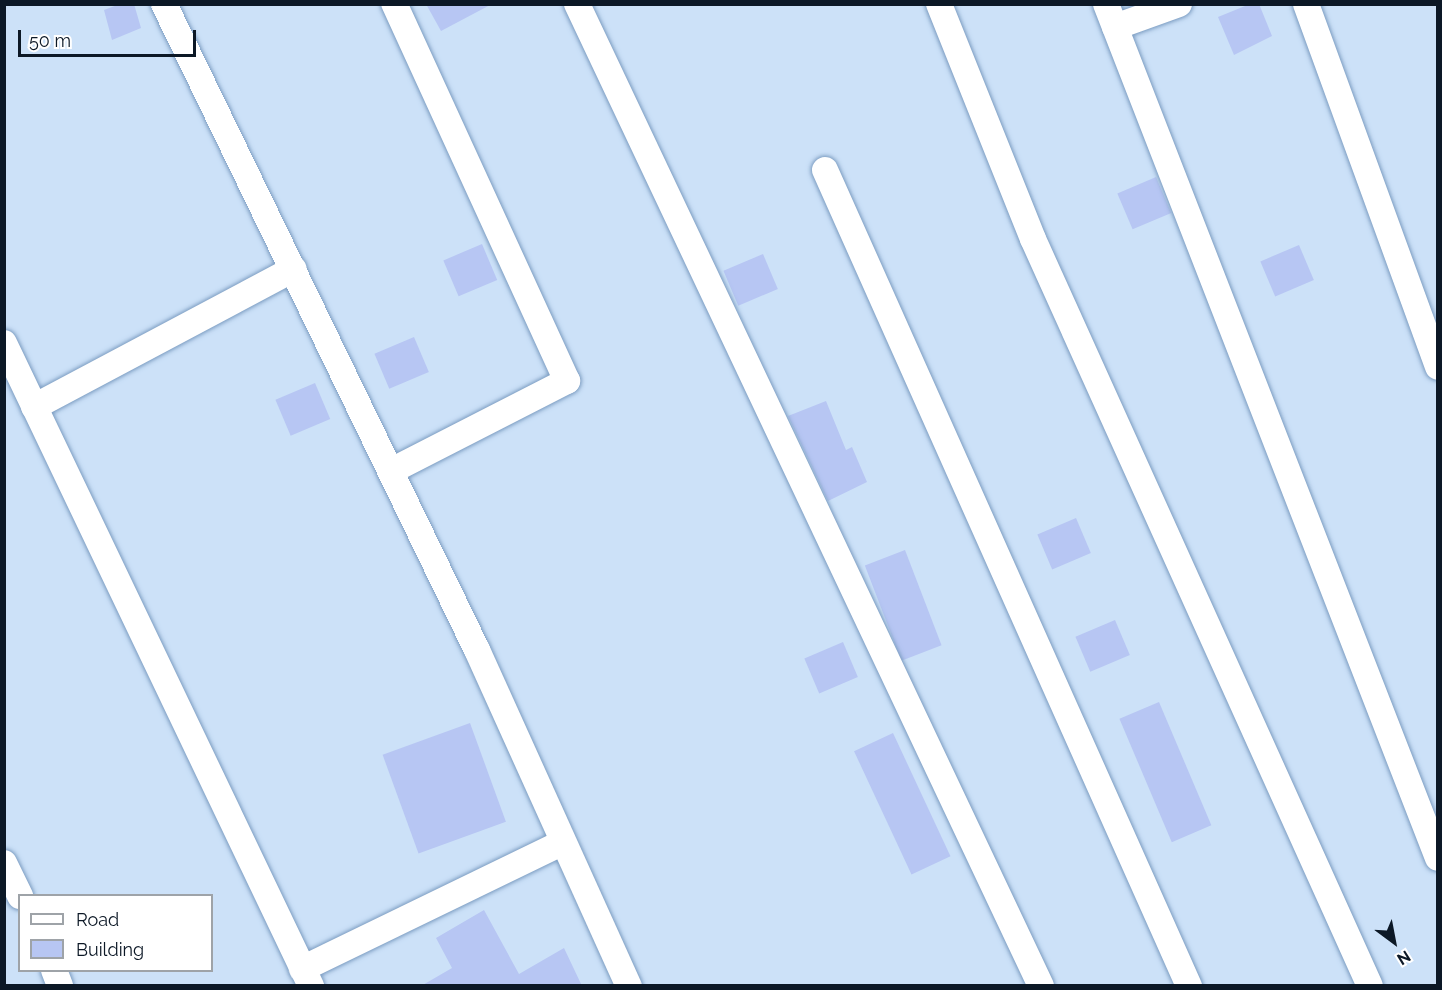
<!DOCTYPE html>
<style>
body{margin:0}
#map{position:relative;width:1442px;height:990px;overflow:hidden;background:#cce1f8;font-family:Raleway,sans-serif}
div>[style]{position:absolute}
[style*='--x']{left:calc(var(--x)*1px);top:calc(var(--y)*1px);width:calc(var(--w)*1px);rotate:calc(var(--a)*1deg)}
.building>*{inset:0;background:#b7c6f3;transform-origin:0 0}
.roads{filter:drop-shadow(0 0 2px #7b9cc1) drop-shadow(0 0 2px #7b9cc1)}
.street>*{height:26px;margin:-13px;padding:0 13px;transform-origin:13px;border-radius:13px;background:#fff}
span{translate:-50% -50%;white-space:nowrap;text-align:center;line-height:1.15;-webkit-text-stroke:4.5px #fff;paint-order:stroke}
.frame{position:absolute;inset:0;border:6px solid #0c1826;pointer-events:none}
.legend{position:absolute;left:18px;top:894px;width:195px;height:78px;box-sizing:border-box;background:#fff;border:2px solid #9ea3a8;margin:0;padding:8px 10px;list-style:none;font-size:18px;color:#0c1826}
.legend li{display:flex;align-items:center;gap:12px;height:30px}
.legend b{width:30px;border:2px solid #9ea3a8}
.north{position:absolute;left:1364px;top:912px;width:60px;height:60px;-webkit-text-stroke:4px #fff;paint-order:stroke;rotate:148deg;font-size:16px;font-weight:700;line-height:24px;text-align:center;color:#0c1826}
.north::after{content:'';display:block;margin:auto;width:21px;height:27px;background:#0c1826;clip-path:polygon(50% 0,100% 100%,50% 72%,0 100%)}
.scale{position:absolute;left:18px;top:30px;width:178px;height:27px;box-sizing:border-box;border:3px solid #0c1826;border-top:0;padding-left:8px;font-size:18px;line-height:21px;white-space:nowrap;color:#0c1826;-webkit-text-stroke:4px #fff;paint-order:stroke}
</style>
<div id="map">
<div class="building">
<i style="clip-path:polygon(120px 4px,134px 4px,141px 28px,112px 40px,104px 10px)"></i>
<i style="clip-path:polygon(426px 4px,492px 4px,441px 31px)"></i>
<i style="clip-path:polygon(1250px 4px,1259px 4px,1272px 36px,1234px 55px,1218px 17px)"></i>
<i style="left:1156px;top:177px;width:39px;height:42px;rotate:67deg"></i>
<i style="left:482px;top:244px;width:39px;height:42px;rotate:67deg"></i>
<i style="left:1299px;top:245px;width:38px;height:42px;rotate:67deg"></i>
<i style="left:763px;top:254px;width:38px;height:43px;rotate:67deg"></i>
<i style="left:414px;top:337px;width:38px;height:43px;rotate:67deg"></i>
<i style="left:315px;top:383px;width:39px;height:43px;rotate:67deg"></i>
<i style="clip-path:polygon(826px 401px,846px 450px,852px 447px,867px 482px,828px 501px,788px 416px)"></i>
<i style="left:1076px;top:518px;width:38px;height:42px;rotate:67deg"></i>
<i style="left:905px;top:550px;width:102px;height:43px;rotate:69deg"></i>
<i style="left:1115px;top:620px;width:38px;height:43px;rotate:67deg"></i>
<i style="left:843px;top:642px;width:38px;height:42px;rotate:67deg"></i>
<i style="left:1159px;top:702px;width:134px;height:43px;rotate:67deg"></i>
<i style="left:470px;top:723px;width:105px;height:93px;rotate:70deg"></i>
<i style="left:893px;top:733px;width:136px;height:43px;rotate:65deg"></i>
<i style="clip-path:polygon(484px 910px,519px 974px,564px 948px,582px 986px,421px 986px,452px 968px,436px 938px)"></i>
</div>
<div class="roads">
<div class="street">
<i style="--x:164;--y:4;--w:718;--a:64.15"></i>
<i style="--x:477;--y:650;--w:369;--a:65.7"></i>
<i style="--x:577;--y:4;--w:1086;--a:64.71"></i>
<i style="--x:939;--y:4;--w:253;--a:68.2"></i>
<i style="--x:1033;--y:239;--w:819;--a:65.72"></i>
<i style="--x:1106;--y:4;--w:916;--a:68.76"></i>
<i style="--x:1306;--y:4;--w:386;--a:70"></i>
<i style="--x:1115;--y:27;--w:68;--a:-19.8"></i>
<i style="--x:825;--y:170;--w:894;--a:65.96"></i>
<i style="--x:4;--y:343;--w:713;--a:64.48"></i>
<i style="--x:34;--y:407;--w:294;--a:-28"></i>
<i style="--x:391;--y:471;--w:198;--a:-27.1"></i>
<i style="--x:567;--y:381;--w:415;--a:-114.6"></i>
<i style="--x:4;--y:863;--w:37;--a:64"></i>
<i style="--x:302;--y:969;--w:289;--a:-25.9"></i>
<i style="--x:54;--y:970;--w:17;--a:69"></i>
</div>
</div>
<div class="frame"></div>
<ul class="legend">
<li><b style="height:8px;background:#fff"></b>Road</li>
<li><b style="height:16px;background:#b7c6f3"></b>Building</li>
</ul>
<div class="north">N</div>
<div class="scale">50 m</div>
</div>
